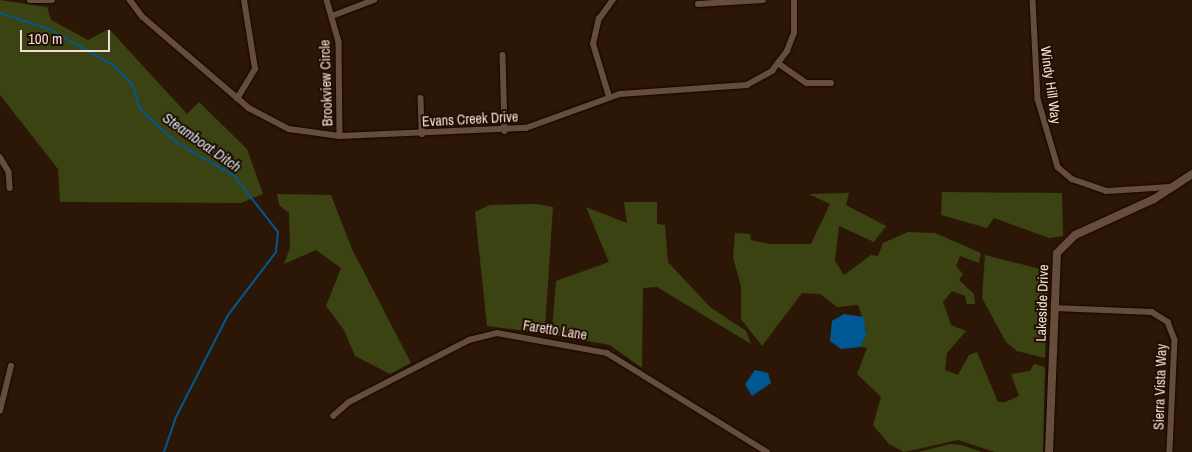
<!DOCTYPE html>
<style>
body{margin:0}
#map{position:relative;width:1192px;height:452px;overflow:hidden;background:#2c1707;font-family:"Archivo Narrow",sans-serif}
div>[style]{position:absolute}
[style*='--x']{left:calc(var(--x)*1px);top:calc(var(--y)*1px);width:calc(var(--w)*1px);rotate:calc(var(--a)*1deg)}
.green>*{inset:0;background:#3b4313}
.water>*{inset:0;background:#005893}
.stream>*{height:2px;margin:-1px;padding:0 1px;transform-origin:1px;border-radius:1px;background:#005893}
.roads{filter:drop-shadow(0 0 1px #130300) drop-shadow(0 0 1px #130300)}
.street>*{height:5.5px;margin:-2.75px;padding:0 2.75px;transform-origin:2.75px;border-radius:2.75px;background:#654c3b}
.secondary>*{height:8px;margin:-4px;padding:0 4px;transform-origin:4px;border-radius:4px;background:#654c3b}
span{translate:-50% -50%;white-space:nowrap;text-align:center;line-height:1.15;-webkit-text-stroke:4px #220d01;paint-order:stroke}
.street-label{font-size:14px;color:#efdfd5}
.water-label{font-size:15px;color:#cedff0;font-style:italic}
.scale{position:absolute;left:20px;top:30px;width:90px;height:22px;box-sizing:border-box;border:2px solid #efdfd5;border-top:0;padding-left:6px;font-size:15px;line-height:18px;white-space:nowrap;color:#efdfd5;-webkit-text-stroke:4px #220d01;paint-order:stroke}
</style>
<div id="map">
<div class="green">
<i style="clip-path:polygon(0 0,47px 7px,51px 20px,88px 40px,109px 29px,187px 114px,199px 102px,247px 149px,263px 194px,241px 203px,60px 202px,58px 169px,0 95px)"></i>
<i style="clip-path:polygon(942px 192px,1062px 193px,1063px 236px,1049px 238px,994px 218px,987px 228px,941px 215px)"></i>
<i style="clip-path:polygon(849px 193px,846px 205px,886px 226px,874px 242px,839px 226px,835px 261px,844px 275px,871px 255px,878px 256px,883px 243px,908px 232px,935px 233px,981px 253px,979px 263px,960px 256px,956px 266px,963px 274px,959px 280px,974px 294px,975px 304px,967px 304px,965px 296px,952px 291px,943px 302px,951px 325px,966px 331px,947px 353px,945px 370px,958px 375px,969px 355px,977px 352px,998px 402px,1005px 402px,1019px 396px,1011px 374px,1030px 371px,1034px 364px,1045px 367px,1043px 452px,995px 452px,958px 440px,904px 452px,889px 444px,873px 425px,881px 397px,857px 374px,867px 348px,860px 347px,866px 329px,858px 305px,837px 307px,820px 294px,802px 293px,762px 346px,741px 319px,741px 286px,733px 258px,735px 233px,750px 234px,751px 240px,770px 244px,811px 244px,830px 204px,809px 194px)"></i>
<i style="clip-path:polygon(277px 194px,331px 195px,352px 249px,411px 363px,390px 374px,355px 356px,344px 330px,326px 306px,341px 268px,316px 250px,284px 264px,290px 248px,289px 213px,279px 205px)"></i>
<i style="clip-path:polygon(624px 202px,657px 202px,657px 224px,665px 225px,668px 262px,710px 307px,746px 331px,751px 344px,657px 287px,643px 288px,642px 368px,610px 345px,555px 335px,552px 329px,556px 281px,609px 262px,586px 207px,627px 223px)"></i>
<i style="clip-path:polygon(537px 204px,553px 207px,545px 328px,541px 333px,487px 326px,475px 212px,490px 205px)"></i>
<i style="clip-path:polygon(985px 255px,1048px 271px,1045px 358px,1017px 351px,1006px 342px,982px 298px)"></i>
<i style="clip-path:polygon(950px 444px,962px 445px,982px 452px,918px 452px)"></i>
</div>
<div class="water">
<i style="clip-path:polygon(844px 314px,864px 317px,866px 335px,860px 347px,841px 349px,830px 341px,832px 321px)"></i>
<i style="clip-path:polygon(755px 370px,768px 373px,771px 383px,752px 396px,745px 384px)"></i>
</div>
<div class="stream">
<i style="--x:0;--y:13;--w:52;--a:18.1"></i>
<i style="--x:49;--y:29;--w:73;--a:29.4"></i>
<i style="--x:113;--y:65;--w:29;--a:46"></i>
<i style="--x:133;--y:86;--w:24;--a:73"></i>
<i style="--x:140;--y:109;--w:16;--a:45"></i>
<i style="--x:151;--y:120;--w:37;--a:41"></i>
<i style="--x:179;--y:144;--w:64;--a:30.2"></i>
<i style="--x:234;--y:176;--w:71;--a:51.8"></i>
<i style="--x:278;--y:232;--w:20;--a:96"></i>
<i style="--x:276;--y:252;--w:79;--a:127.3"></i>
<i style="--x:228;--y:315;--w:114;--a:117"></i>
<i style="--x:176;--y:417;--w:37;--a:109"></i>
</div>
<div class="roads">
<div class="street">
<i style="--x:30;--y:0;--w:22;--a:0"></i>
<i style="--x:130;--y:0;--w:21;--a:53"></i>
<i style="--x:143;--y:17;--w:140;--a:40.6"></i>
<i style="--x:249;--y:108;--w:45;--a:27.7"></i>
<i style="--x:289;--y:129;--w:51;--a:7.8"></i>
<i style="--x:340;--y:136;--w:186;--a:-2.5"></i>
<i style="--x:526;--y:128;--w:100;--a:-19.9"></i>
<i style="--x:620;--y:94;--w:127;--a:-4.1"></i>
<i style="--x:747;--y:85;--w:29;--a:-29"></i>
<i style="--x:772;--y:71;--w:25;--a:-53"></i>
<i style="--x:787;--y:51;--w:19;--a:-69"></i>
<i style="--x:794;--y:33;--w:33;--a:-90"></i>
<i style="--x:327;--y:0;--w:44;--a:74.1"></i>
<i style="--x:339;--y:42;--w:94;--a:89.4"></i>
<i style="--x:1033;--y:0;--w:99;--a:87.1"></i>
<i style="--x:1038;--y:99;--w:71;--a:73.6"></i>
<i style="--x:1058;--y:167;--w:18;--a:41"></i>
<i style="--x:1072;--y:179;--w:36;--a:19"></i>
<i style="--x:1106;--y:191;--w:65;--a:-3.5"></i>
<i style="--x:698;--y:4;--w:65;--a:-3.5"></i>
<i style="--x:332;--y:16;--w:45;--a:-20.9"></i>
<i style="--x:503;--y:55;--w:76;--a:88.5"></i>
<i style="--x:778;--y:63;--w:35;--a:35"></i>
<i style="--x:807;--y:83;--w:24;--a:0"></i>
<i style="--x:609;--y:97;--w:55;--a:-106.8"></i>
<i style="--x:593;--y:44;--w:26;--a:-77"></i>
<i style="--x:599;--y:19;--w:24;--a:-54"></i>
<i style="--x:421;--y:98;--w:36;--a:88"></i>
<i style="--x:237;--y:99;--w:35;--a:-59"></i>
<i style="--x:255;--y:69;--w:70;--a:-99.1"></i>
<i style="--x:0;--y:157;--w:17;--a:59"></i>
<i style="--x:9;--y:172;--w:16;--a:86"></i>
<i style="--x:1054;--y:308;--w:98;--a:2.3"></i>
<i style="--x:1152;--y:312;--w:19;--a:32"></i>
<i style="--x:1168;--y:322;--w:19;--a:69"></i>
<i style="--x:1175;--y:340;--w:112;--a:92.6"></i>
<i style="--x:0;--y:411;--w:46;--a:-76.3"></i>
<i style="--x:333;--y:416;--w:21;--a:-41"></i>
<i style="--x:349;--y:402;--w:135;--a:-27.3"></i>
<i style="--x:469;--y:340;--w:29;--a:-14"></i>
<i style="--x:497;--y:333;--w:112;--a:10.3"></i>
<i style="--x:607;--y:353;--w:188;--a:31.7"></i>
</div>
<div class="secondary">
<i style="--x:1049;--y:452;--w:199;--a:-87.7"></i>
<i style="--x:1057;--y:253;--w:25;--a:-45"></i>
<i style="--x:1075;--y:235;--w:87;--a:-24.5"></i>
<i style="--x:1154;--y:199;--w:45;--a:-33.3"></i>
</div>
</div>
<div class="street-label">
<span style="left:326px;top:83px;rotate:-92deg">Brookview Circle</span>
<span style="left:1051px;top:85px;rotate:82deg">Windy Hill Way</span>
<span style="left:470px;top:119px;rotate:-3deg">Evans Creek Drive</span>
<span style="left:1042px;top:303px;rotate:-88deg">Lakeside Drive</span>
<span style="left:555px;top:330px;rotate:9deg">Faretto Lane</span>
<span style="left:1160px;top:387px;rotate:-88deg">Sierra Vista Way</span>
</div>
<div class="water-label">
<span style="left:202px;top:142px;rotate:35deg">Steamboat Ditch</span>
</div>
<div class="scale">100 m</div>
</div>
